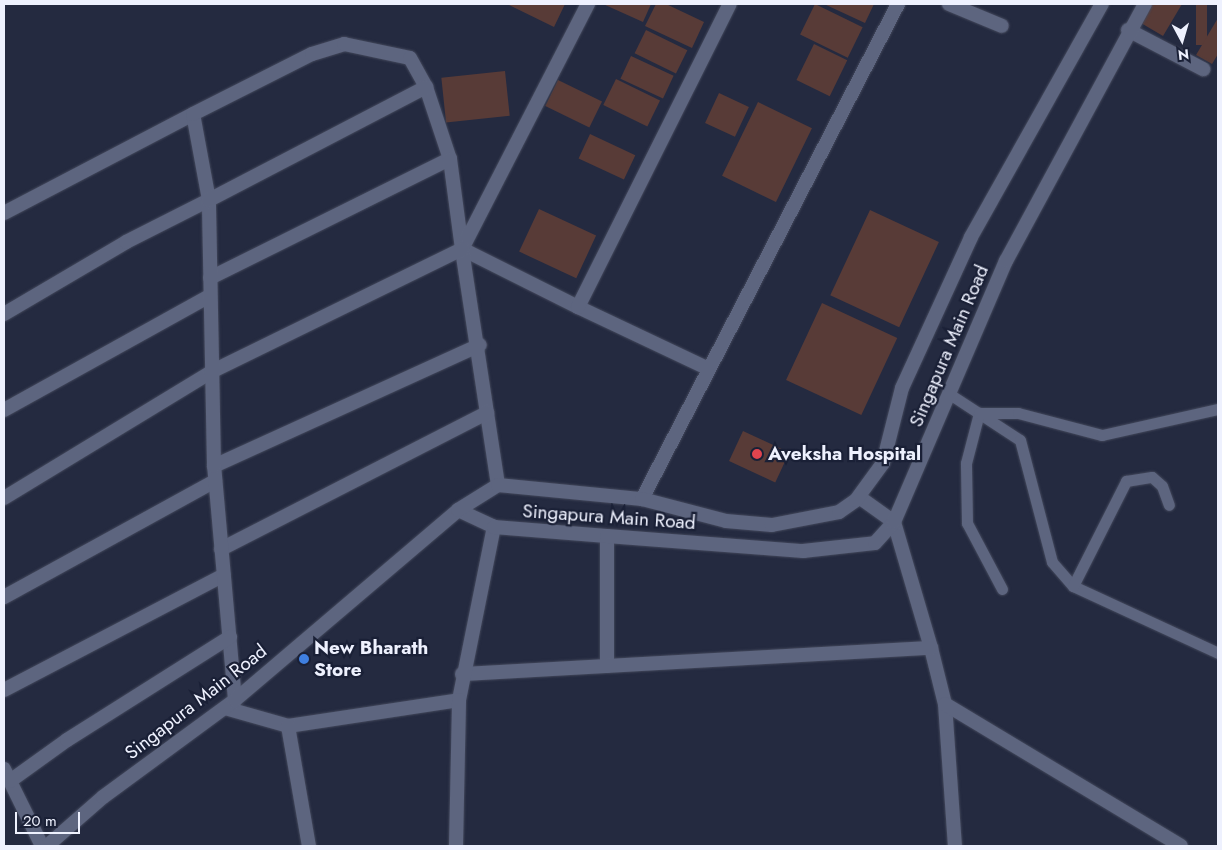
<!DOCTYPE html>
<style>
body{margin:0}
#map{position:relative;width:1222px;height:850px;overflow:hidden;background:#242a40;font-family:Jost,sans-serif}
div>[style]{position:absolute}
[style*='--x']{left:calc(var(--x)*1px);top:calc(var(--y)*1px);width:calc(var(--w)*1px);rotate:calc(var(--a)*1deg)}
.building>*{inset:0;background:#583b37;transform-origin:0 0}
.roads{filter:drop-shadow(0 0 1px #43485b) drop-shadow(0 0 1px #43485b)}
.service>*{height:11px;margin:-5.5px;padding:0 5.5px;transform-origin:5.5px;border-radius:5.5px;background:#5d657f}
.minor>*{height:14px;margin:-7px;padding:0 7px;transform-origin:7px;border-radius:7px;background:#5d657f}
.tertiary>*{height:14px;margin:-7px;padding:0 7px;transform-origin:7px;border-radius:7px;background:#5d657f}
.dots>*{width:14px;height:14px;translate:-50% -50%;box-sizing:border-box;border:2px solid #1a2036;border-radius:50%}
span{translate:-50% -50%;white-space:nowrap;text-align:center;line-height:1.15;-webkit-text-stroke:4.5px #1a2036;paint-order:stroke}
.street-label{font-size:19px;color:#eef1fe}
.poi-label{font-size:19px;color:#eef1fe;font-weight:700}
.left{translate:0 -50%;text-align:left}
.frame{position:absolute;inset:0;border:5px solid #eef1fe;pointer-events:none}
.north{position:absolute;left:1157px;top:15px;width:50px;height:50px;-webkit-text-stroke:4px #1a2036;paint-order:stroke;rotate:174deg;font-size:14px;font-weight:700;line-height:20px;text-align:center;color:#eef1fe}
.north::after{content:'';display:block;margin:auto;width:18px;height:22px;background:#eef1fe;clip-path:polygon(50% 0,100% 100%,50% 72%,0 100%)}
.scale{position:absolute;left:15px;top:812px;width:65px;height:22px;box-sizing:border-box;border:2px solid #eef1fe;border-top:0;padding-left:6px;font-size:15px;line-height:18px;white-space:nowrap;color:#eef1fe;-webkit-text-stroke:4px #1a2036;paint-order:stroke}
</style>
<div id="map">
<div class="building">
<i style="clip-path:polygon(507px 4px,565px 4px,554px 27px)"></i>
<i style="clip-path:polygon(603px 4px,651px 4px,643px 22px)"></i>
<i style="clip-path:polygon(656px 4px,666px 4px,704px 22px,692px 48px,645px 26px)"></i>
<i style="left:815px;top:4px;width:53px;height:34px;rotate:26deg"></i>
<i style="clip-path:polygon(824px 4px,874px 4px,865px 23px)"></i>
<i style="clip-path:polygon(1152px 4px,1182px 4px,1163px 36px,1141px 23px)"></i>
<i style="left:1196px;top:4px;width:11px;height:41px"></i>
<i style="clip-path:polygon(1218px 18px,1218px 54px,1212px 64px,1196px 55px)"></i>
<i style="left:646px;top:30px;width:46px;height:26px;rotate:26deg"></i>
<i style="left:814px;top:44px;width:37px;height:40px;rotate:26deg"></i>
<i style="left:631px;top:56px;width:47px;height:25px;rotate:25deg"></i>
<i style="left:505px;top:71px;width:45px;height:64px;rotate:84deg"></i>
<i style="left:616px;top:79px;width:49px;height:29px;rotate:26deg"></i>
<i style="left:558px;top:80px;width:49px;height:29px;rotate:26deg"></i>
<i style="left:719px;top:93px;width:33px;height:33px;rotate:25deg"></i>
<i style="left:758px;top:102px;width:60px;height:82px;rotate:26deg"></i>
<i style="left:590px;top:134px;width:50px;height:27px;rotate:25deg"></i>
<i style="left:539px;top:209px;width:63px;height:47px;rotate:25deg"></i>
<i style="left:870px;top:210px;width:76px;height:94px;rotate:25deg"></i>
<i style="left:822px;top:303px;width:83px;height:85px;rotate:25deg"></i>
<i style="left:743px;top:431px;width:51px;height:33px;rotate:25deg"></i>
</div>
<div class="roads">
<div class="service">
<i style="--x:951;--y:395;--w:82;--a:33.1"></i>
<i style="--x:1020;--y:440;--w:126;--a:75.3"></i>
<i style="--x:1052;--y:562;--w:32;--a:49"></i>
<i style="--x:1073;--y:586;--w:160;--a:24.8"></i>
<i style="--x:1073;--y:586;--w:118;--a:-63.2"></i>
<i style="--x:1126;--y:481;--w:26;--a:-9"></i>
<i style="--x:1152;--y:477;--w:13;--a:42"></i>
<i style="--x:1162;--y:486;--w:20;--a:70"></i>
<i style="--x:1002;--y:589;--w:75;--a:-117.9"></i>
<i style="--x:967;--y:523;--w:60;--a:-91"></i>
<i style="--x:966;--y:463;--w:52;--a:-75.4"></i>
<i style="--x:979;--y:413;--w:39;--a:0"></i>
<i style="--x:1018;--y:413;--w:87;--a:14.7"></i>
<i style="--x:1102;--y:435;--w:118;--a:-12.7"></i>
</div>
<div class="minor">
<i style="--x:949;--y:4;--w:57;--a:22.5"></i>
<i style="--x:1128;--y:30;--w:85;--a:27.5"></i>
<i style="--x:4;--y:213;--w:213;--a:-27.6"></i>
<i style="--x:210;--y:278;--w:268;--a:-26.4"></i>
<i style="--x:4;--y:314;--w:142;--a:-30.5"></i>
<i style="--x:126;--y:242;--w:93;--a:-26.8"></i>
<i style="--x:209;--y:200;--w:87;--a:-100.5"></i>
<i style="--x:193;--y:114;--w:133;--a:-26.8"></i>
<i style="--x:312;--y:54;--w:34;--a:-17"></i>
<i style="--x:344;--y:44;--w:67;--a:12"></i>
<i style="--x:410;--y:58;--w:33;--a:61"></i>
<i style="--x:426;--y:87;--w:76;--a:71.6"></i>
<i style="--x:450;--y:159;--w:91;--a:82.4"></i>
<i style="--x:462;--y:249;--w:130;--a:26.6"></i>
<i style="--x:709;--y:369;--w:145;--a:-154.7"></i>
<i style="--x:578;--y:307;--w:339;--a:-63.4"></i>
<i style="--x:4;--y:410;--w:235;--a:-29"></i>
<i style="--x:214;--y:466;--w:292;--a:-24.5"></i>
<i style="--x:498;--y:485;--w:239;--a:-98.7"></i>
<i style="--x:462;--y:249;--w:276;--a:-62.8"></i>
<i style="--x:859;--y:497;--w:43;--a:35.5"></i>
<i style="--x:894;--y:522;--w:131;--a:73.6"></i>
<i style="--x:931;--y:648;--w:58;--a:76"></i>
<i style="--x:945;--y:704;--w:142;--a:86"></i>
<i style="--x:4;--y:498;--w:242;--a:-31.3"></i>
<i style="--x:211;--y:372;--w:280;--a:-26.1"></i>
<i style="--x:642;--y:499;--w:557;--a:-62.65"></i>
<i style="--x:607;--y:536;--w:130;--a:90"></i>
<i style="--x:221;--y:549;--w:299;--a:-27.1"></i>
<i style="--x:4;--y:597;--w:241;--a:-28.8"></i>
<i style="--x:462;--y:674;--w:470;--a:-3.2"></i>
<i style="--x:4;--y:690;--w:248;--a:-27.6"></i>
<i style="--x:235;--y:700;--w:235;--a:-95.1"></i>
<i style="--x:214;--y:466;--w:266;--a:-91.1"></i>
<i style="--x:209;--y:200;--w:245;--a:-27.5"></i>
<i style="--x:945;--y:704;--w:275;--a:31"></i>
<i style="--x:225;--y:708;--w:66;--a:15.9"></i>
<i style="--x:288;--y:726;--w:173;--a:-8.6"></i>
<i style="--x:459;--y:700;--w:177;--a:-78.6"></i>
<i style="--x:288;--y:726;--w:122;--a:80.1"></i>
<i style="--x:4;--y:769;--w:86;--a:63.7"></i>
<i style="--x:10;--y:781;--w:70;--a:-35.7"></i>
<i style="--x:67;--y:740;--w:193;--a:-32.3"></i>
<i style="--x:456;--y:846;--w:146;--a:-88.8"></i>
</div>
<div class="tertiary">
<i style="--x:458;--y:510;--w:40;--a:25"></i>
<i style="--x:494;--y:527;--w:113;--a:4.6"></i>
<i style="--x:607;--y:536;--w:197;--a:4.4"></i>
<i style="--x:803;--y:551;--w:72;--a:-6.3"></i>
<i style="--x:875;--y:543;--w:28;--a:-48"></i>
<i style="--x:894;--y:522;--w:284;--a:-66.8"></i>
<i style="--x:1006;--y:261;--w:292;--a:-61.6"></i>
<i style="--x:47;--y:846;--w:74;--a:-41.2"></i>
<i style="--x:103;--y:797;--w:164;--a:-36.3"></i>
<i style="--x:235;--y:700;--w:293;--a:-40.4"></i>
<i style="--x:458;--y:510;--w:47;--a:-32"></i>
<i style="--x:498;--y:485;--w:145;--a:5.6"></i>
<i style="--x:642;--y:499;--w:87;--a:14.7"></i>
<i style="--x:726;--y:521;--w:46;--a:5"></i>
<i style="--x:772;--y:525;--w:68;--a:-11"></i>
<i style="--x:839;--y:512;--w:21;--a:-35"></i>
<i style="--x:856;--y:500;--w:46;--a:-53.9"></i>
<i style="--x:883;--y:463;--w:77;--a:-75.8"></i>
<i style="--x:902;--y:388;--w:166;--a:-65.4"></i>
<i style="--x:971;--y:237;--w:267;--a:-60.7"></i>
</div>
</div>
<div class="dots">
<i style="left:757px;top:454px;background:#e0444e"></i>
<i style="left:304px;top:659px;background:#3f7fe0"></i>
</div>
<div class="street-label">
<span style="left:949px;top:346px;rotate:-67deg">Singapura Main Road</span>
<span style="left:609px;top:517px;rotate:4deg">Singapura Main Road</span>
<span style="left:196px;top:702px;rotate:-38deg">Singapura Main Road</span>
</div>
<div class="poi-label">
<span class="left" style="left:768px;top:454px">Aveksha Hospital</span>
<span class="left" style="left:314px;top:659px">New Bharath<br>Store</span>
</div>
<div class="frame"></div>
<div class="north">N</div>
<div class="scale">20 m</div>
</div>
